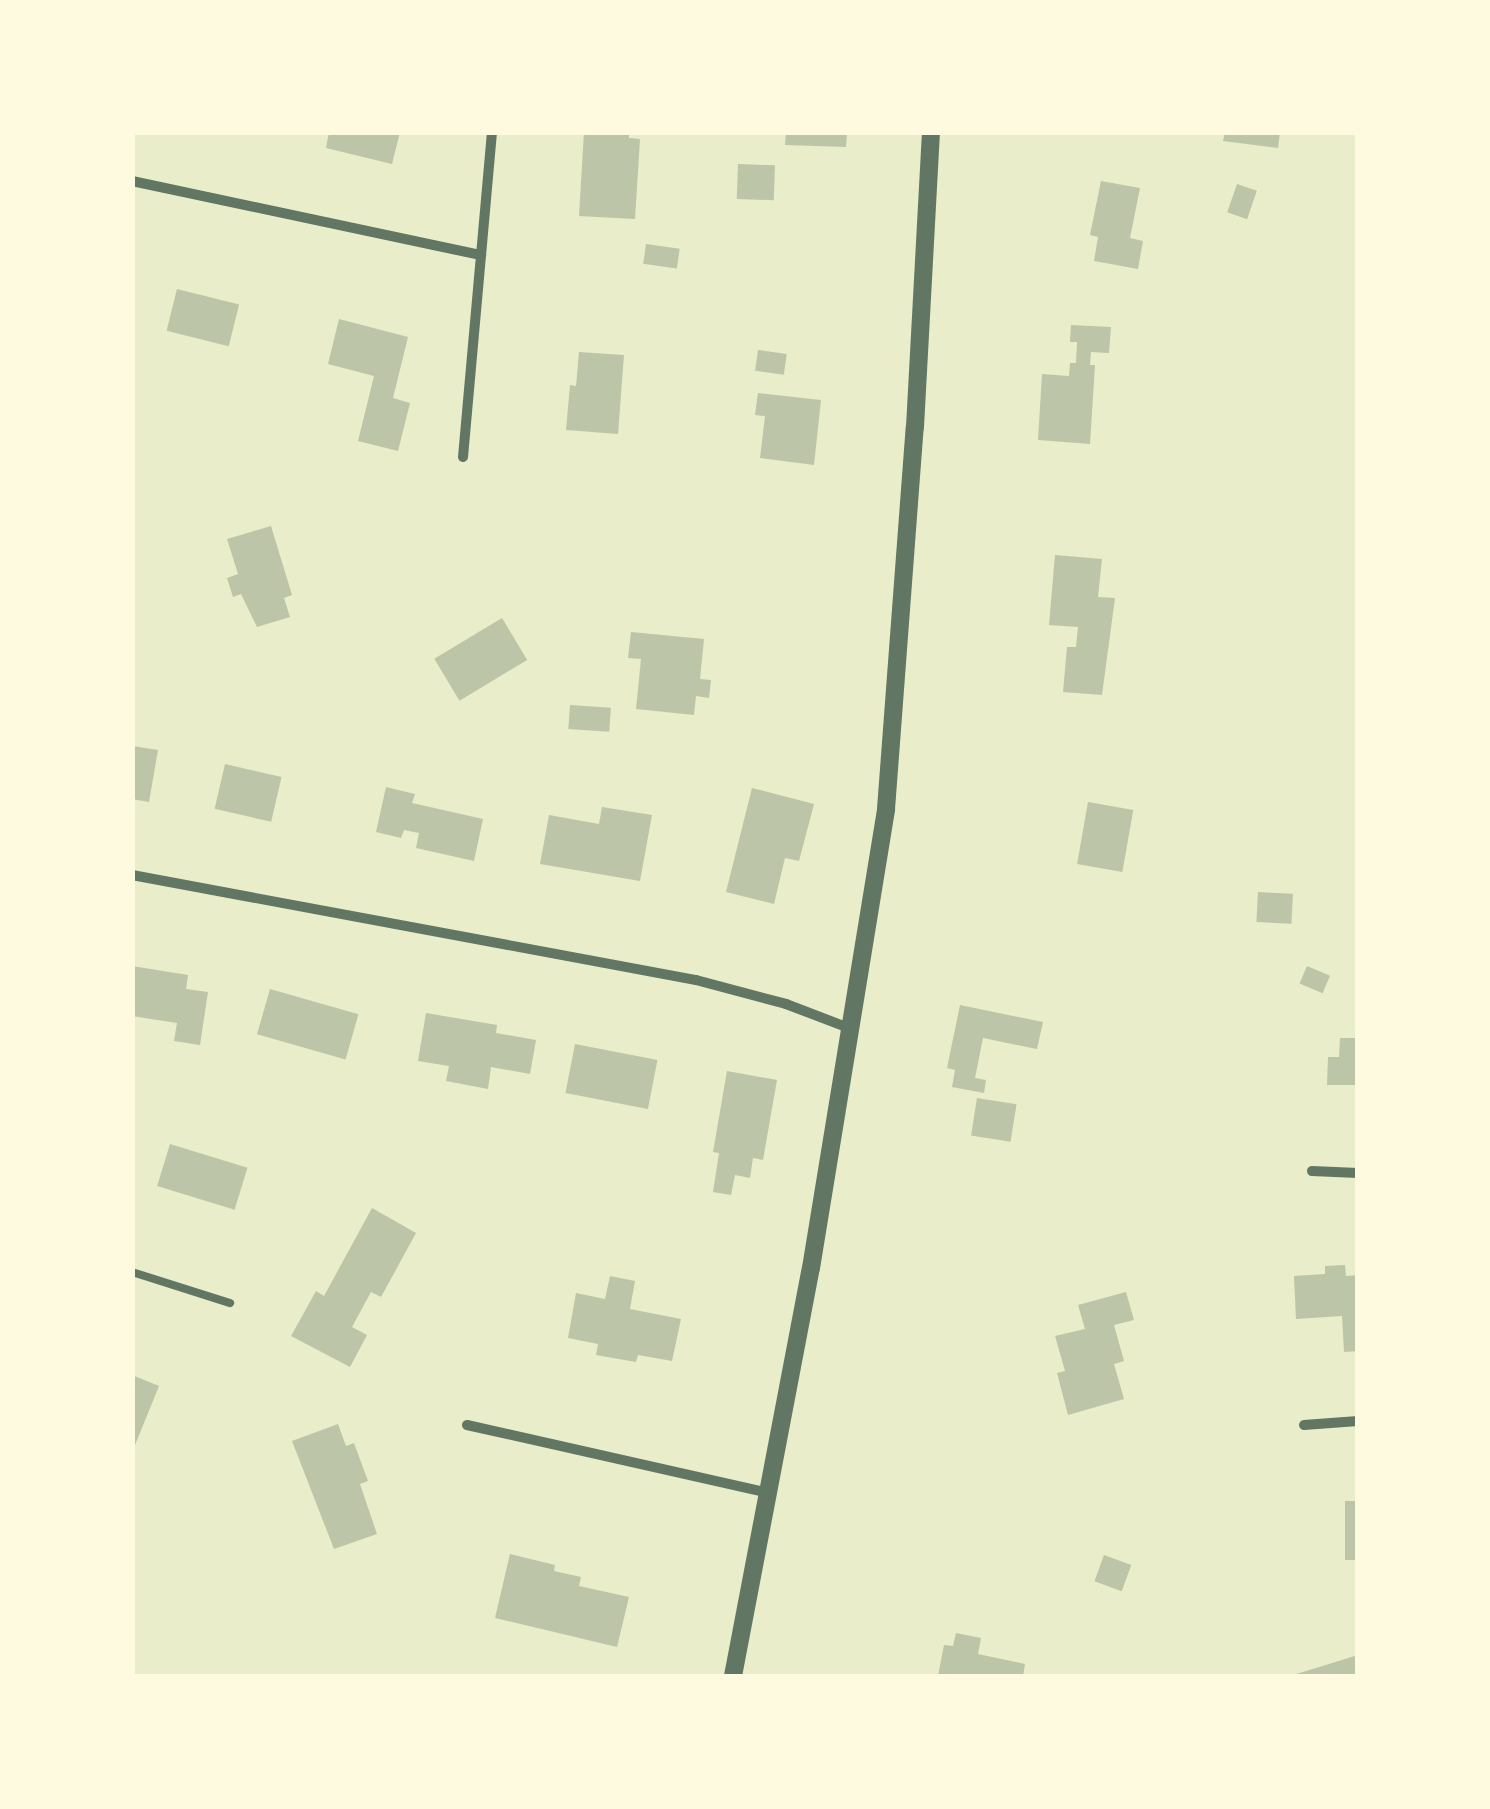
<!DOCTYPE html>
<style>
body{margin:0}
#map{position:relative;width:1490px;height:1809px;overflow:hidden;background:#e9edc9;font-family:Raleway,sans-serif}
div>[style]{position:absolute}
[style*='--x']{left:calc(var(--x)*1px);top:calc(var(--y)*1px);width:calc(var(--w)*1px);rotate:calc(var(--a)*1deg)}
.building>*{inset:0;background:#bcc5a7;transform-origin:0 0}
.service>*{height:8px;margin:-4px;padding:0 4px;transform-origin:4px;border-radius:4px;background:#617663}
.minor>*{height:10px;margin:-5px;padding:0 5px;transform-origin:5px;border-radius:5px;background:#617663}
.tertiary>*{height:18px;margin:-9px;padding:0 9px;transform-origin:9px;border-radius:9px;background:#617663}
span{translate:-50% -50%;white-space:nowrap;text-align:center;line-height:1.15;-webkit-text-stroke:10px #fefae0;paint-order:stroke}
.frame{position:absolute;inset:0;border:135px solid #fefae0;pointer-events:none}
</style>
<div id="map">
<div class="building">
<i style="clip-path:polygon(329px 132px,400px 132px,392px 164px,326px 148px)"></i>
<i style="clip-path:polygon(584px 132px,629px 132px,629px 138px,640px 139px,635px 219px,579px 216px)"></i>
<i style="clip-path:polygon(786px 132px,847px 132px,846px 147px,785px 145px)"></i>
<i style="clip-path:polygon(1225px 132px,1280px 132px,1278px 148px,1223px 141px)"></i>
<i style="left:738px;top:164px;width:37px;height:35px;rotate:2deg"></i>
<i style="clip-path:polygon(1101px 181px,1140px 188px,1130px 238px,1143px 241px,1138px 269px,1094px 261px,1098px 237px,1090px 235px)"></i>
<i style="left:1237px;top:184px;width:21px;height:30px;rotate:19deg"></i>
<i style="left:646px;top:244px;width:34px;height:20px;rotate:8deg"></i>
<i style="left:177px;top:289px;width:64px;height:43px;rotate:14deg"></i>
<i style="clip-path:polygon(339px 319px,408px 337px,393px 398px,410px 403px,398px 451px,358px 441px,374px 376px,328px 364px)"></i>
<i style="clip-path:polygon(1071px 325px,1111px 327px,1109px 353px,1091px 352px,1090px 365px,1095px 365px,1090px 444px,1038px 440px,1042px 374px,1069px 376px,1070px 363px,1076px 363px,1077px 342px,1070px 342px)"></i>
<i style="left:758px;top:350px;width:29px;height:21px;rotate:8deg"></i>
<i style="clip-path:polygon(579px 352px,624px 355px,618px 434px,566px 430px,570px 385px,576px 386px)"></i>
<i style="clip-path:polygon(758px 393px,821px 400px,814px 465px,760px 458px,765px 416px,755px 415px)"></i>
<i style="clip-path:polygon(271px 526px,292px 595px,284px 598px,290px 617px,257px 627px,241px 594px,233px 597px,227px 578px,238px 574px,227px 539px)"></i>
<i style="clip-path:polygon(1055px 555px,1102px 559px,1098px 597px,1115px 598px,1102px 695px,1063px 692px,1067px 647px,1076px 647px,1078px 627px,1049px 625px)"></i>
<i style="left:502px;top:618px;width:49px;height:79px;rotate:59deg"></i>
<i style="clip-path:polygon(631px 632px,704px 639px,700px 679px,711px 680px,709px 698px,696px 696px,694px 715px,636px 709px,641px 659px,628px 658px)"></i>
<i style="left:570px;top:705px;width:41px;height:24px;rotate:4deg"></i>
<i style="clip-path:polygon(132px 746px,158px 750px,149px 802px,132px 799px)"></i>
<i style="left:225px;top:764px;width:58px;height:46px;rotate:13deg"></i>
<i style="clip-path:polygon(386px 787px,415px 794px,412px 803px,483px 819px,474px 861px,416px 848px,419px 833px,404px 830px,401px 838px,376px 832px)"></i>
<i style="clip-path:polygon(752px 788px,814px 804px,799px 861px,785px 858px,774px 904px,726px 892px)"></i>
<i style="left:1088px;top:802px;width:46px;height:63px;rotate:10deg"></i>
<i style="clip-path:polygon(602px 807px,652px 815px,640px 881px,540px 864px,549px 815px,599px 824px)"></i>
<i style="left:1258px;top:892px;width:35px;height:30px;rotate:3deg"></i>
<i style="clip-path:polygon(132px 966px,188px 975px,186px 989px,208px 992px,200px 1045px,174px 1041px,177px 1023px,132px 1016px)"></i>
<i style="left:1307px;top:966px;width:25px;height:19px;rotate:23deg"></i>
<i style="left:270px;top:989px;width:92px;height:47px;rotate:16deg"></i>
<i style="clip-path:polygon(960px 1005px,1043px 1022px,1037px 1049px,983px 1038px,975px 1078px,986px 1080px,984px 1093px,952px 1087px,955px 1070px,947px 1068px)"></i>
<i style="clip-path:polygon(426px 1013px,497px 1025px,496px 1033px,536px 1040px,530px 1074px,491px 1067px,488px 1089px,446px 1081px,449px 1066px,418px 1061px)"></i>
<i style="clip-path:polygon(1340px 1038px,1358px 1038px,1358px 1085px,1327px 1085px,1328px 1057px,1339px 1057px)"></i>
<i style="left:575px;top:1044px;width:84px;height:50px;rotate:11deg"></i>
<i style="clip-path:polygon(727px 1071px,777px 1080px,763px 1160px,753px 1158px,750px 1178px,735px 1175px,731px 1195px,713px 1192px,719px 1153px,713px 1152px)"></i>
<i style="left:977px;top:1098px;width:40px;height:38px;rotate:9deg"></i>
<i style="left:170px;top:1144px;width:81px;height:44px;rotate:17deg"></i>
<i style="clip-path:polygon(372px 1208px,416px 1233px,381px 1297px,371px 1292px,352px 1327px,367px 1335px,350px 1367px,291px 1336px,316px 1291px,324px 1296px)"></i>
<i style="clip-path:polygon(1345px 1265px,1346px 1276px,1358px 1275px,1358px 1351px,1344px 1352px,1342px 1316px,1296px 1319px,1294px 1276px,1325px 1274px,1325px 1266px)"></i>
<i style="clip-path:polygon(610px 1276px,635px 1281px,630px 1309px,681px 1319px,672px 1361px,638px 1355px,636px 1362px,596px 1355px,598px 1344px,568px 1338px,576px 1293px,605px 1299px)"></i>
<i style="clip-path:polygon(1126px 1292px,1134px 1320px,1114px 1325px,1124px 1361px,1114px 1364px,1124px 1399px,1068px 1415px,1057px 1373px,1065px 1371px,1055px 1336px,1085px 1329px,1078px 1305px)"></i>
<i style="clip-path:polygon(132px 1375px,159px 1386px,133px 1450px,132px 1450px)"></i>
<i style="clip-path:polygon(338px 1424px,346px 1446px,354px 1443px,368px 1481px,360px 1484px,377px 1534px,334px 1549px,292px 1441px)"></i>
<i style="left:1345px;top:1501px;width:13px;height:59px"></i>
<i style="clip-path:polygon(510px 1554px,555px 1565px,554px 1571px,581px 1577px,579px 1586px,629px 1597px,617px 1647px,495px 1618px)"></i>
<i style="left:1104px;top:1555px;width:29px;height:28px;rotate:20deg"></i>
<i style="clip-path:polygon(956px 1633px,981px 1638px,978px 1654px,1025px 1664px,1023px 1676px,938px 1676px,944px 1645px,953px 1646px)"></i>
<i style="clip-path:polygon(1358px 1655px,1358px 1676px,1290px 1676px)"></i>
</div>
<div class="service">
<i style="--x:132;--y:1272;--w:103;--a:17.6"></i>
</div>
<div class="minor">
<i style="--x:132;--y:181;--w:357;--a:12"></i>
<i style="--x:463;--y:457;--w:326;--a:-84.9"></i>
<i style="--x:132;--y:875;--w:574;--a:10.55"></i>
<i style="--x:696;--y:980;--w:93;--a:14.9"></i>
<i style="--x:786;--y:1004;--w:67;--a:20.9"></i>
<i style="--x:1312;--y:1171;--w:46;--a:2.5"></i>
<i style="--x:467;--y:1425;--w:310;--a:12.7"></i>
<i style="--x:1304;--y:1425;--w:54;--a:-4.2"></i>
</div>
<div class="tertiary">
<i style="--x:733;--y:1676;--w:415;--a:-79.2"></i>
<i style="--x:811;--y:1268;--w:465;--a:-80.7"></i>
<i style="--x:886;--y:809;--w:383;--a:-85.7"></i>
<i style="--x:915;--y:427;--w:295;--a:-86.9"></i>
</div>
<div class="frame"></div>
</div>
